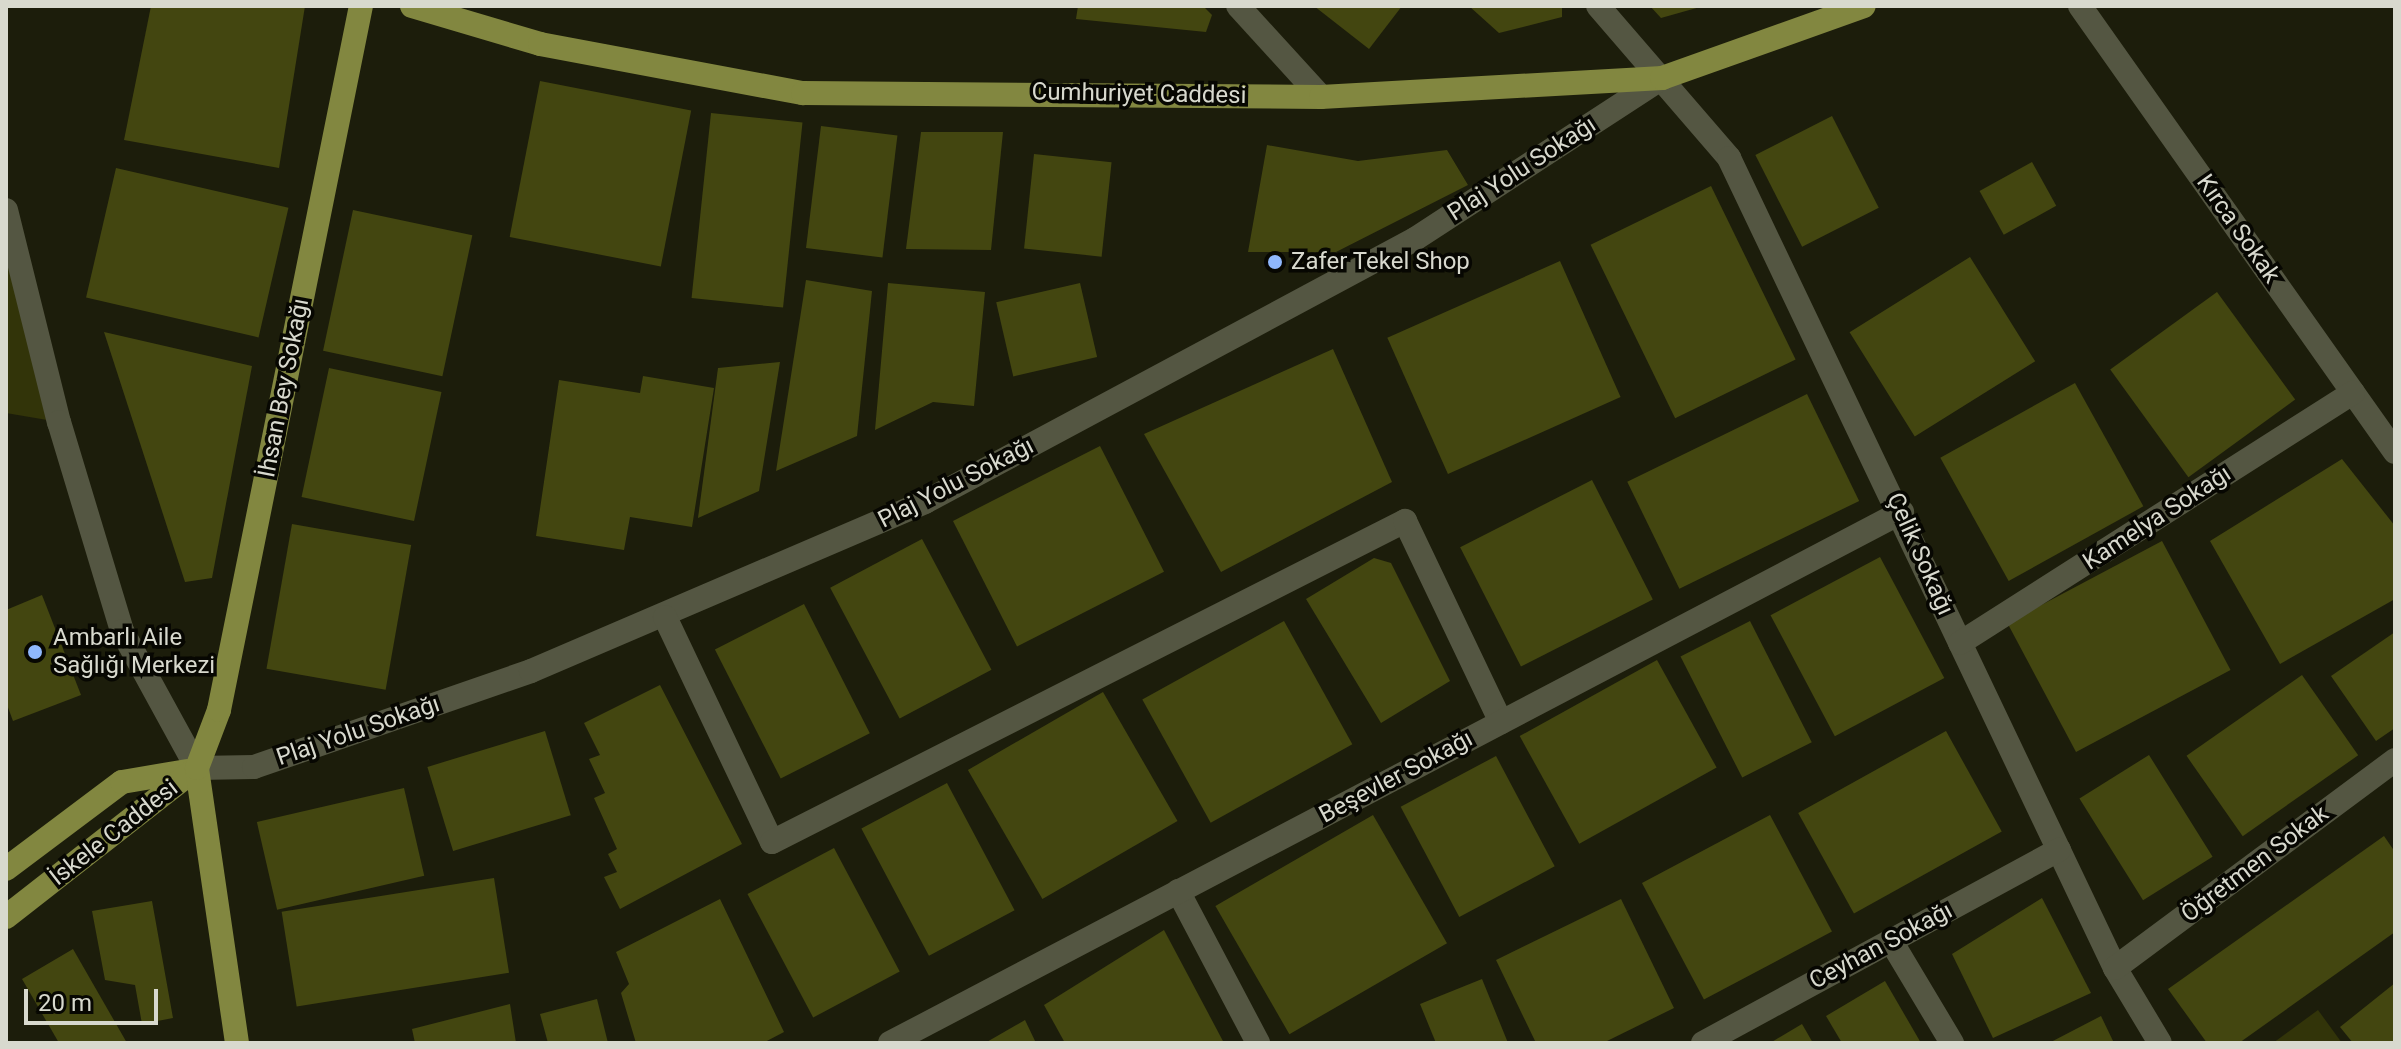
<!DOCTYPE html>
<meta charset="utf-8">
<style>
body{margin:0}
#map{position:relative;width:2401px;height:1049px;overflow:hidden;background:#1c1d0b;font-family:Roboto,sans-serif}
div>[style]{position:absolute}
[style*='--x']{left:calc(var(--x)*1px);top:calc(var(--y)*1px);width:calc(var(--w)*1px);rotate:calc(var(--a)*1deg)}
.green>*{inset:0;background:#323409}
.building>*{inset:0;background:#434610;transform-origin:0 0}
.minor>*{height:24px;margin:-12px;padding:0 12px;transform-origin:12px;border-radius:12px;background:#545642}
.major>*{height:24px;margin:-12px;padding:0 12px;transform-origin:12px;border-radius:12px;background:#828740}
.dots>*{width:22px;height:22px;translate:-50% -50%;box-sizing:border-box;border:4px solid #070702;border-radius:50%}
span{translate:-50% -50%;white-space:nowrap;text-align:center;line-height:1.15;-webkit-text-stroke:7px #070702;paint-order:stroke}
.street-label{font-size:24px;color:#d8d9ce}
.poi-label{font-size:24px;color:#d8d9ce}
.left{translate:0 -50%;text-align:left}
.frame{position:absolute;inset:0;border:8px solid #d8d9ce;pointer-events:none}
.scale{position:absolute;left:24px;top:989px;width:134px;height:36px;box-sizing:border-box;border:4px solid #d8d9ce;border-top:0;padding-left:10px;font-size:24px;line-height:28px;white-space:nowrap;color:#d8d9ce;-webkit-text-stroke:6px #070702;paint-order:stroke}
</style>
<div id="map">
<div class="green">
<i style="clip-path:polygon(6px 210px,59px 422px,6px 413px)"></i>
<i style="clip-path:polygon(2318px 1010px,2342px 1043px,2273px 1043px)"></i>
</div>
<div class="building">
<i style="clip-path:polygon(151px 6px,305px 6px,279px 168px,124px 140px)"></i>
<i style="clip-path:polygon(1078px 6px,1203px 6px,1212px 15px,1206px 32px,1076px 19px)"></i>
<i style="clip-path:polygon(1314px 6px,1402px 6px,1369px 49px)"></i>
<i style="clip-path:polygon(1469px 6px,1562px 6px,1562px 17px,1499px 33px)"></i>
<i style="clip-path:polygon(1650px 6px,1700px 6px,1700px 7px,1661px 18px)"></i>
<i style="left:540px;top:81px;width:154px;height:159px;rotate:11deg"></i>
<i style="left:711px;top:113px;width:92px;height:186px;rotate:6deg"></i>
<i style="left:1832px;top:116px;width:103px;height:86px;rotate:63deg"></i>
<i style="left:821px;top:126px;width:77px;height:123px;rotate:7deg"></i>
<i style="clip-path:polygon(921px 132px,1003px 132px,991px 250px,906px 249px)"></i>
<i style="clip-path:polygon(1267px 145px,1358px 161px,1447px 150px,1468px 185px,1336px 252px,1248px 252px)"></i>
<i style="left:1034px;top:154px;width:78px;height:95px;rotate:6deg"></i>
<i style="left:2032px;top:162px;width:50px;height:60px;rotate:61deg"></i>
<i style="left:116px;top:168px;width:177px;height:133px;rotate:13deg"></i>
<i style="left:1711px;top:186px;width:193px;height:134px;rotate:64deg"></i>
<i style="left:353px;top:210px;width:122px;height:144px;rotate:12deg"></i>
<i style="left:1970px;top:257px;width:123px;height:142px;rotate:58deg"></i>
<i style="left:1560px;top:261px;width:149px;height:189px;rotate:66deg"></i>
<i style="clip-path:polygon(806px 280px,872px 291px,857px 436px,776px 471px)"></i>
<i style="clip-path:polygon(888px 283px,985px 292px,974px 406px,933px 402px,875px 430px)"></i>
<i style="left:1080px;top:283px;width:76px;height:86px;rotate:77deg"></i>
<i style="left:2217px;top:292px;width:133px;height:132px;rotate:54deg"></i>
<i style="clip-path:polygon(104px 332px,252px 366px,212px 578px,185px 582px)"></i>
<i style="clip-path:polygon(1333px 349px,1392px 482px,1221px 572px,1144px 434px)"></i>
<i style="clip-path:polygon(780px 362px,759px 491px,698px 518px,718px 368px)"></i>
<i style="left:329px;top:368px;width:115px;height:132px;rotate:12deg"></i>
<i style="clip-path:polygon(643px 376px,714px 388px,692px 527px,630px 517px,624px 550px,536px 536px,559px 380px,640px 393px)"></i>
<i style="left:2075px;top:383px;width:141px;height:154px;rotate:61deg"></i>
<i style="left:1807px;top:394px;width:119px;height:200px;rotate:64deg"></i>
<i style="left:1100px;top:446px;width:141px;height:165px;rotate:63deg"></i>
<i style="clip-path:polygon(2342px 459px,2395px 526px,2395px 599px,2280px 664px,2210px 541px)"></i>
<i style="left:1592px;top:480px;width:134px;height:148px;rotate:63deg"></i>
<i style="left:292px;top:524px;width:121px;height:147px;rotate:10deg"></i>
<i style="left:922px;top:539px;width:148px;height:104px;rotate:62deg"></i>
<i style="left:2162px;top:541px;width:146px;height:175px;rotate:62deg"></i>
<i style="left:1880px;top:557px;width:137px;height:124px;rotate:62deg"></i>
<i style="clip-path:polygon(1374px 558px,1391px 563px,1450px 681px,1381px 723px,1306px 599px)"></i>
<i style="clip-path:polygon(42px 595px,81px 695px,13px 721px,6px 702px,6px 610px)"></i>
<i style="left:804px;top:604px;width:145px;height:100px;rotate:63deg"></i>
<i style="left:1284px;top:621px;width:141px;height:162px;rotate:61deg"></i>
<i style="left:1750px;top:621px;width:136px;height:78px;rotate:63deg"></i>
<i style="clip-path:polygon(2395px 632px,2395px 728px,2376px 741px,2331px 676px)"></i>
<i style="left:1657px;top:660px;width:123px;height:157px;rotate:61deg"></i>
<i style="left:2302px;top:675px;width:98px;height:141px;rotate:55deg"></i>
<i style="clip-path:polygon(660px 685px,742px 844px,620px 909px,604px 877px,617px 872px,608px 854px,617px 849px,594px 798px,605px 793px,589px 759px,600px 755px,584px 723px)"></i>
<i style="left:1103px;top:692px;width:149px;height:156px;rotate:60deg"></i>
<i style="left:545px;top:731px;width:88px;height:123px;rotate:73deg"></i>
<i style="left:1946px;top:731px;width:115px;height:169px;rotate:61deg"></i>
<i style="left:2149px;top:755px;width:120px;height:82px;rotate:58deg"></i>
<i style="left:1496px;top:756px;width:125px;height:108px;rotate:62deg"></i>
<i style="left:947px;top:783px;width:144px;height:97px;rotate:62deg"></i>
<i style="left:404px;top:788px;width:90px;height:151px;rotate:77deg"></i>
<i style="left:1373px;top:815px;width:148px;height:182px;rotate:60deg"></i>
<i style="left:1770px;top:815px;width:132px;height:145px;rotate:62deg"></i>
<i style="clip-path:polygon(2384px 836px,2395px 852px,2395px 932px,2239px 1043px,2207px 1043px,2168px 989px)"></i>
<i style="left:834px;top:848px;width:140px;height:98px;rotate:62deg"></i>
<i style="left:494px;top:878px;width:96px;height:215px;rotate:81deg"></i>
<i style="clip-path:polygon(2042px 898px,2091px 993px,1993px 1038px,1952px 954px)"></i>
<i style="clip-path:polygon(720px 899px,784px 1032px,763px 1043px,636px 1043px,621px 993px,629px 984px,616px 952px)"></i>
<i style="clip-path:polygon(1621px 899px,1674px 1008px,1603px 1043px,1536px 1043px,1496px 960px)"></i>
<i style="clip-path:polygon(152px 901px,173px 1018px,142px 1024px,135px 985px,105px 980px,92px 911px)"></i>
<i style="clip-path:polygon(1164px 930px,1224px 1043px,1065px 1043px,1044px 1005px)"></i>
<i style="clip-path:polygon(73px 949px,127px 1043px,59px 1043px,22px 979px)"></i>
<i style="clip-path:polygon(1482px 979px,1508px 1043px,1436px 1043px,1420px 1004px)"></i>
<i style="clip-path:polygon(1885px 981px,1921px 1043px,1842px 1043px,1826px 1016px)"></i>
<i style="clip-path:polygon(2395px 983px,2395px 1043px,2353px 1043px,2340px 1027px)"></i>
<i style="clip-path:polygon(597px 999px,608px 1043px,548px 1043px,540px 1014px)"></i>
<i style="clip-path:polygon(510px 1004px,516px 1043px,415px 1043px,412px 1029px)"></i>
<i style="clip-path:polygon(2101px 1016px,2114px 1043px,2049px 1043px)"></i>
<i style="clip-path:polygon(1025px 1020px,1036px 1043px,985px 1043px)"></i>
<i style="clip-path:polygon(1802px 1024px,1813px 1043px,1770px 1043px)"></i>
</div>
<div class="minor">
<i style="--x:1238;--y:6;--w:123;--a:47.6"></i>
<i style="--x:1598;--y:6;--w:201;--a:49.2"></i>
<i style="--x:1729;--y:158;--w:897;--a:64.52"></i>
<i style="--x:2115;--y:968;--w:87;--a:59"></i>
<i style="--x:2080;--y:6;--w:546;--a:54.77"></i>
<i style="--x:6;--y:210;--w:219;--a:76"></i>
<i style="--x:59;--y:422;--w:218;--a:73.2"></i>
<i style="--x:122;--y:631;--w:156;--a:61.3"></i>
<i style="--x:197;--y:768;--w:57;--a:-1"></i>
<i style="--x:254;--y:767;--w:293;--a:-19.1"></i>
<i style="--x:531;--y:671;--w:429;--a:-23.2"></i>
<i style="--x:925;--y:502;--w:556;--a:-28.22"></i>
<i style="--x:1415;--y:239;--w:295;--a:-33.1"></i>
<i style="--x:665;--y:617;--w:249;--a:64.6"></i>
<i style="--x:772;--y:842;--w:710;--a:-26.89"></i>
<i style="--x:1405;--y:521;--w:223;--a:64.5"></i>
<i style="--x:1960;--y:643;--w:466;--a:-32.5"></i>
<i style="--x:1178;--y:891;--w:172;--a:62.2"></i>
<i style="--x:1891;--y:941;--w:119;--a:59.1"></i>
<i style="--x:2115;--y:968;--w:349;--a:-36.6"></i>
<i style="--x:890;--y:1043;--w:1143;--a:-27.69"></i>
<i style="--x:1703;--y:1043;--w:405;--a:-28.5"></i>
</div>
<div class="major">
<i style="--x:412;--y:6;--w:134;--a:16.5"></i>
<i style="--x:540;--y:44;--w:268;--a:10.6"></i>
<i style="--x:803;--y:93;--w:518;--a:0.44"></i>
<i style="--x:1321;--y:97;--w:342;--a:-3.2"></i>
<i style="--x:1662;--y:78;--w:214;--a:-19.6"></i>
<i style="--x:6;--y:869;--w:145;--a:-36.9"></i>
<i style="--x:122;--y:782;--w:66;--a:-9.6"></i>
<i style="--x:6;--y:917;--w:242;--a:-38"></i>
<i style="--x:237;--y:1043;--w:278;--a:-98.3"></i>
<i style="--x:197;--y:768;--w:62;--a:-69.2"></i>
<i style="--x:219;--y:710;--w:718;--a:-78.6"></i>
</div>
<div class="dots">
<i style="left:1275px;top:262px;background:#8fb8fd"></i>
<i style="left:35px;top:652px;background:#8fb8fd"></i>
</div>
<div class="street-label">
<span style="left:1139px;top:94px;rotate:1deg">Cumhuriyet Caddesi</span>
<span style="left:1522px;top:169px;rotate:-33deg">Plaj Yolu Sokağı</span>
<span style="left:2238px;top:229px;rotate:55deg">Kırca Sokak</span>
<span style="left:284px;top:388px;rotate:-79deg">İhsan Bey Sokağı</span>
<span style="left:956px;top:483px;rotate:-27deg">Plaj Yolu Sokağı</span>
<span style="left:2157px;top:518px;rotate:-33deg">Kamelya Sokağı</span>
<span style="left:1920px;top:554px;rotate:66deg">Çelik Sokağı</span>
<span style="left:358px;top:731px;rotate:-19deg">Plaj Yolu Sokağı</span>
<span style="left:1396px;top:777px;rotate:-28deg">Beşevler Sokağı</span>
<span style="left:114px;top:833px;rotate:-38deg">İskele Caddesi</span>
<span style="left:2255px;top:864px;rotate:-37deg">Öğretmen Sokak</span>
<span style="left:1881px;top:946px;rotate:-28deg">Ceyhan Sokağı</span>
</div>
<div class="poi-label">
<span class="left" style="left:1291px;top:262px">Zafer Tekel Shop</span>
<span class="left" style="left:53px;top:652px">Ambarlı Aile<br>Sağlığı Merkezi</span>
</div>
<div class="frame"></div>
<div class="scale">20 m</div>
</div>
